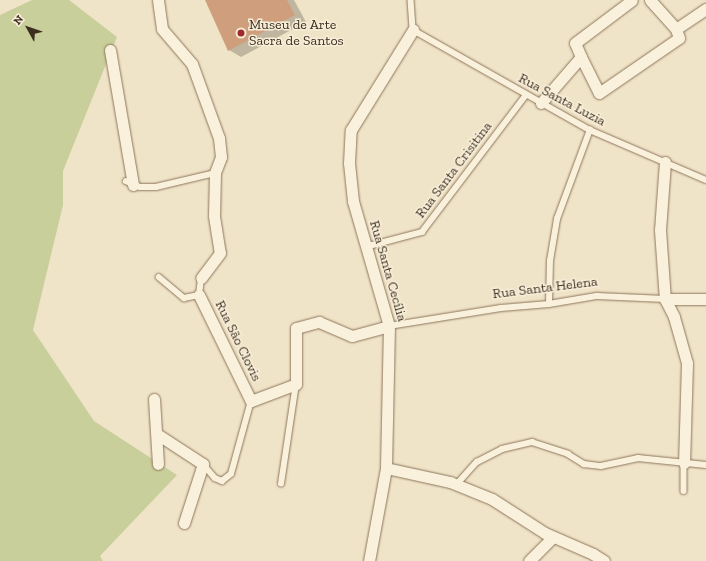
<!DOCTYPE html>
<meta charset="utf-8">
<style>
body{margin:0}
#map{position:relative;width:706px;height:561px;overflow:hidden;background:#f0e4c8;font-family:"Zilla Slab",serif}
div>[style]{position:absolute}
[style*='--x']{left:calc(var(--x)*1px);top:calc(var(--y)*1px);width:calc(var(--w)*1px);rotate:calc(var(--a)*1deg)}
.green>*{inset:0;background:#c9cf9b}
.shadow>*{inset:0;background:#0003}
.building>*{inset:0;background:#cf9f7d}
.roads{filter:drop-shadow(0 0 1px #8d765c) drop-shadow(0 0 1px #8d765c)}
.service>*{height:5.5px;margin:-2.75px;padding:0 2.75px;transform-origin:2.75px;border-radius:2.75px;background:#faf1dc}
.minor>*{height:11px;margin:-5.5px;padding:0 5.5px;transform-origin:5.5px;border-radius:5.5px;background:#faf1dc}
.dots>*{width:11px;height:11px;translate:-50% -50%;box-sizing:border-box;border:2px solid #f7eed8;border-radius:50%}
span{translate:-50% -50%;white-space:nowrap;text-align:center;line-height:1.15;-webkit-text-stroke:3px #f7eed8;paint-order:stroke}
.poi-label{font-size:14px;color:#3d2e20}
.left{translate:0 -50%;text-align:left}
.street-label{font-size:14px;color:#3d2e20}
.north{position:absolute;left:8px;top:8px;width:40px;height:40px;-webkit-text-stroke:3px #f7eed8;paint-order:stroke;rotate:310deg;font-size:11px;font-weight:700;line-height:16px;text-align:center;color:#3d2e20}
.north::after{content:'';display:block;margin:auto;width:14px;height:18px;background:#3d2e20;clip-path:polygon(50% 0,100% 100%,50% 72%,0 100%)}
</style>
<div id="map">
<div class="green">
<i style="clip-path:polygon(32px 0,69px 0,117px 37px,63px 171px,63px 205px,33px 330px,94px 421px,177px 475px,100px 556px,103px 561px,0 561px,0 15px)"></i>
</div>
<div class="shadow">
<i style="clip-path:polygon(206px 0,294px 0,306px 22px,241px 57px,229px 50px)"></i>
</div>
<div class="building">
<i style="clip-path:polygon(205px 0,287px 0,295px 15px,228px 51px)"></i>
</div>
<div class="roads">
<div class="service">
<i style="--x:411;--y:0;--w:30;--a:86"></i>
<i style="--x:413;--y:30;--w:203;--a:29.5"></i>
<i style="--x:590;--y:130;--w:126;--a:23.3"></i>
<i style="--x:126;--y:181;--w:15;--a:23"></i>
<i style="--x:140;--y:187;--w:16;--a:0"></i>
<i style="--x:156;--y:187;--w:61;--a:-13.3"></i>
<i style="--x:365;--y:247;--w:59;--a:-14.7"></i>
<i style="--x:422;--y:232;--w:172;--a:-52.8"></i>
<i style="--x:159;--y:277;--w:33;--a:40"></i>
<i style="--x:184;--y:298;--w:15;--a:-11"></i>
<i style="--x:199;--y:295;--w:17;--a:-83"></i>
<i style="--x:549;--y:304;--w:43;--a:-88.7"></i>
<i style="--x:550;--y:261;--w:43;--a:-80.5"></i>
<i style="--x:557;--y:219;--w:95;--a:-69.7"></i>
<i style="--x:389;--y:326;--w:113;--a:-9.1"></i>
<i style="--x:501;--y:308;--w:48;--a:-4.8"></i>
<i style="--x:549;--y:304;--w:49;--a:-9.5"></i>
<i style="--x:597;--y:296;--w:68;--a:2.5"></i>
<i style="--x:684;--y:463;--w:28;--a:90"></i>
<i style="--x:203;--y:464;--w:18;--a:49"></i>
<i style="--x:215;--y:478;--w:8;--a:23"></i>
<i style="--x:222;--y:481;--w:11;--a:-38"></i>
<i style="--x:231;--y:474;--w:76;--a:-74.7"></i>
<i style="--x:281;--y:484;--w:101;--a:-81.5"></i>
<i style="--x:456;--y:485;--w:31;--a:-48"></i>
<i style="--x:477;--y:462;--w:28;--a:-27"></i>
<i style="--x:502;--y:449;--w:31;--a:-13"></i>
<i style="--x:532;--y:442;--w:38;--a:18"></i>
<i style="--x:568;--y:454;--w:19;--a:32"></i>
<i style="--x:584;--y:464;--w:17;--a:7"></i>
<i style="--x:601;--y:466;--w:38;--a:-12"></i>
<i style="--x:638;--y:458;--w:68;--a:5.9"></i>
</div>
<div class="minor">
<i style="--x:158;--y:0;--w:29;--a:82"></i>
<i style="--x:162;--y:29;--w:46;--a:49.4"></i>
<i style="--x:192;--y:64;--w:79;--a:70"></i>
<i style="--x:219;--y:138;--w:19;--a:84"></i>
<i style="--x:221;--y:157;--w:17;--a:111"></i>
<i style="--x:215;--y:173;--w:43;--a:91.3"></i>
<i style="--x:214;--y:216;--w:37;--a:81"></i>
<i style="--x:220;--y:253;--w:31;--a:127"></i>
<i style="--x:650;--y:0;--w:39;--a:48"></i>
<i style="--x:676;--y:29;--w:36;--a:-34"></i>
<i style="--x:110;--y:50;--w:137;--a:80.3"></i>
<i style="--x:581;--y:57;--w:40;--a:63.4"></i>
<i style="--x:599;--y:93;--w:97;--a:-34.5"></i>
<i style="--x:679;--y:38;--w:9;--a:-108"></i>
<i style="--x:541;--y:103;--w:61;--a:-49"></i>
<i style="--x:581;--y:57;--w:15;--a:-113"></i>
<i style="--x:575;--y:43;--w:71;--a:-37"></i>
<i style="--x:665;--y:162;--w:68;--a:94.2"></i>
<i style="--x:660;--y:230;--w:69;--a:85.9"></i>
<i style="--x:665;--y:299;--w:20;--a:63"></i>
<i style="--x:674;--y:317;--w:48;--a:74.2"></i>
<i style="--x:687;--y:363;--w:100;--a:91.7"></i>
<i style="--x:199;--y:295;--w:118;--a:63.9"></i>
<i style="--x:251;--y:401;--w:48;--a:-20.7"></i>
<i style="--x:296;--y:384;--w:56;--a:-90"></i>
<i style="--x:296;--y:328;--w:24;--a:-15"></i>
<i style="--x:319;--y:322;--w:36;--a:23"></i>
<i style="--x:352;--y:336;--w:38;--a:-15"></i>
<i style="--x:665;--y:299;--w:41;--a:0"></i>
<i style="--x:154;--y:399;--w:65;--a:86.5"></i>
<i style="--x:157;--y:434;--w:55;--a:33.1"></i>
<i style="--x:203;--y:464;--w:62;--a:107.9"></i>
<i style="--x:386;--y:468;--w:66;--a:12.3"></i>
<i style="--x:450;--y:482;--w:45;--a:22"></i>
<i style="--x:492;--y:499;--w:63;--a:32.7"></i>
<i style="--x:545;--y:533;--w:52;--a:23.6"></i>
<i style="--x:593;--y:554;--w:13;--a:32"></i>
<i style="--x:369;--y:561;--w:95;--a:-79.6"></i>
<i style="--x:386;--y:468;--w:142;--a:-88.8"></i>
<i style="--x:389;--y:326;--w:130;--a:-106.1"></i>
<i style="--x:353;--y:201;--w:38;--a:-96"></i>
<i style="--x:349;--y:163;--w:33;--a:-87"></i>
<i style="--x:351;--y:130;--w:118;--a:-58.2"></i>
<i style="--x:529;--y:561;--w:34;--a:-45"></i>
</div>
</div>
<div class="dots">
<i style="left:241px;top:33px;background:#9e2a2b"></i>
</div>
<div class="poi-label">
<span class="left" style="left:249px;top:33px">Museu de Arte<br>Sacra de Santos</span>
</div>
<div class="street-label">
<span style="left:562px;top:100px;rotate:28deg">Rua Santa Luzia</span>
<span style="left:454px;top:170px;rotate:-53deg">Rua Santa Crisitina</span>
<span style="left:388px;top:271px;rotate:74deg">Rua Santa Cecília</span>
<span style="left:545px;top:288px;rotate:-7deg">Rua Santa Helena</span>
<span style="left:238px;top:341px;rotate:64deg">Rua São Clovis</span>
</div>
<div class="north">N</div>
</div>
